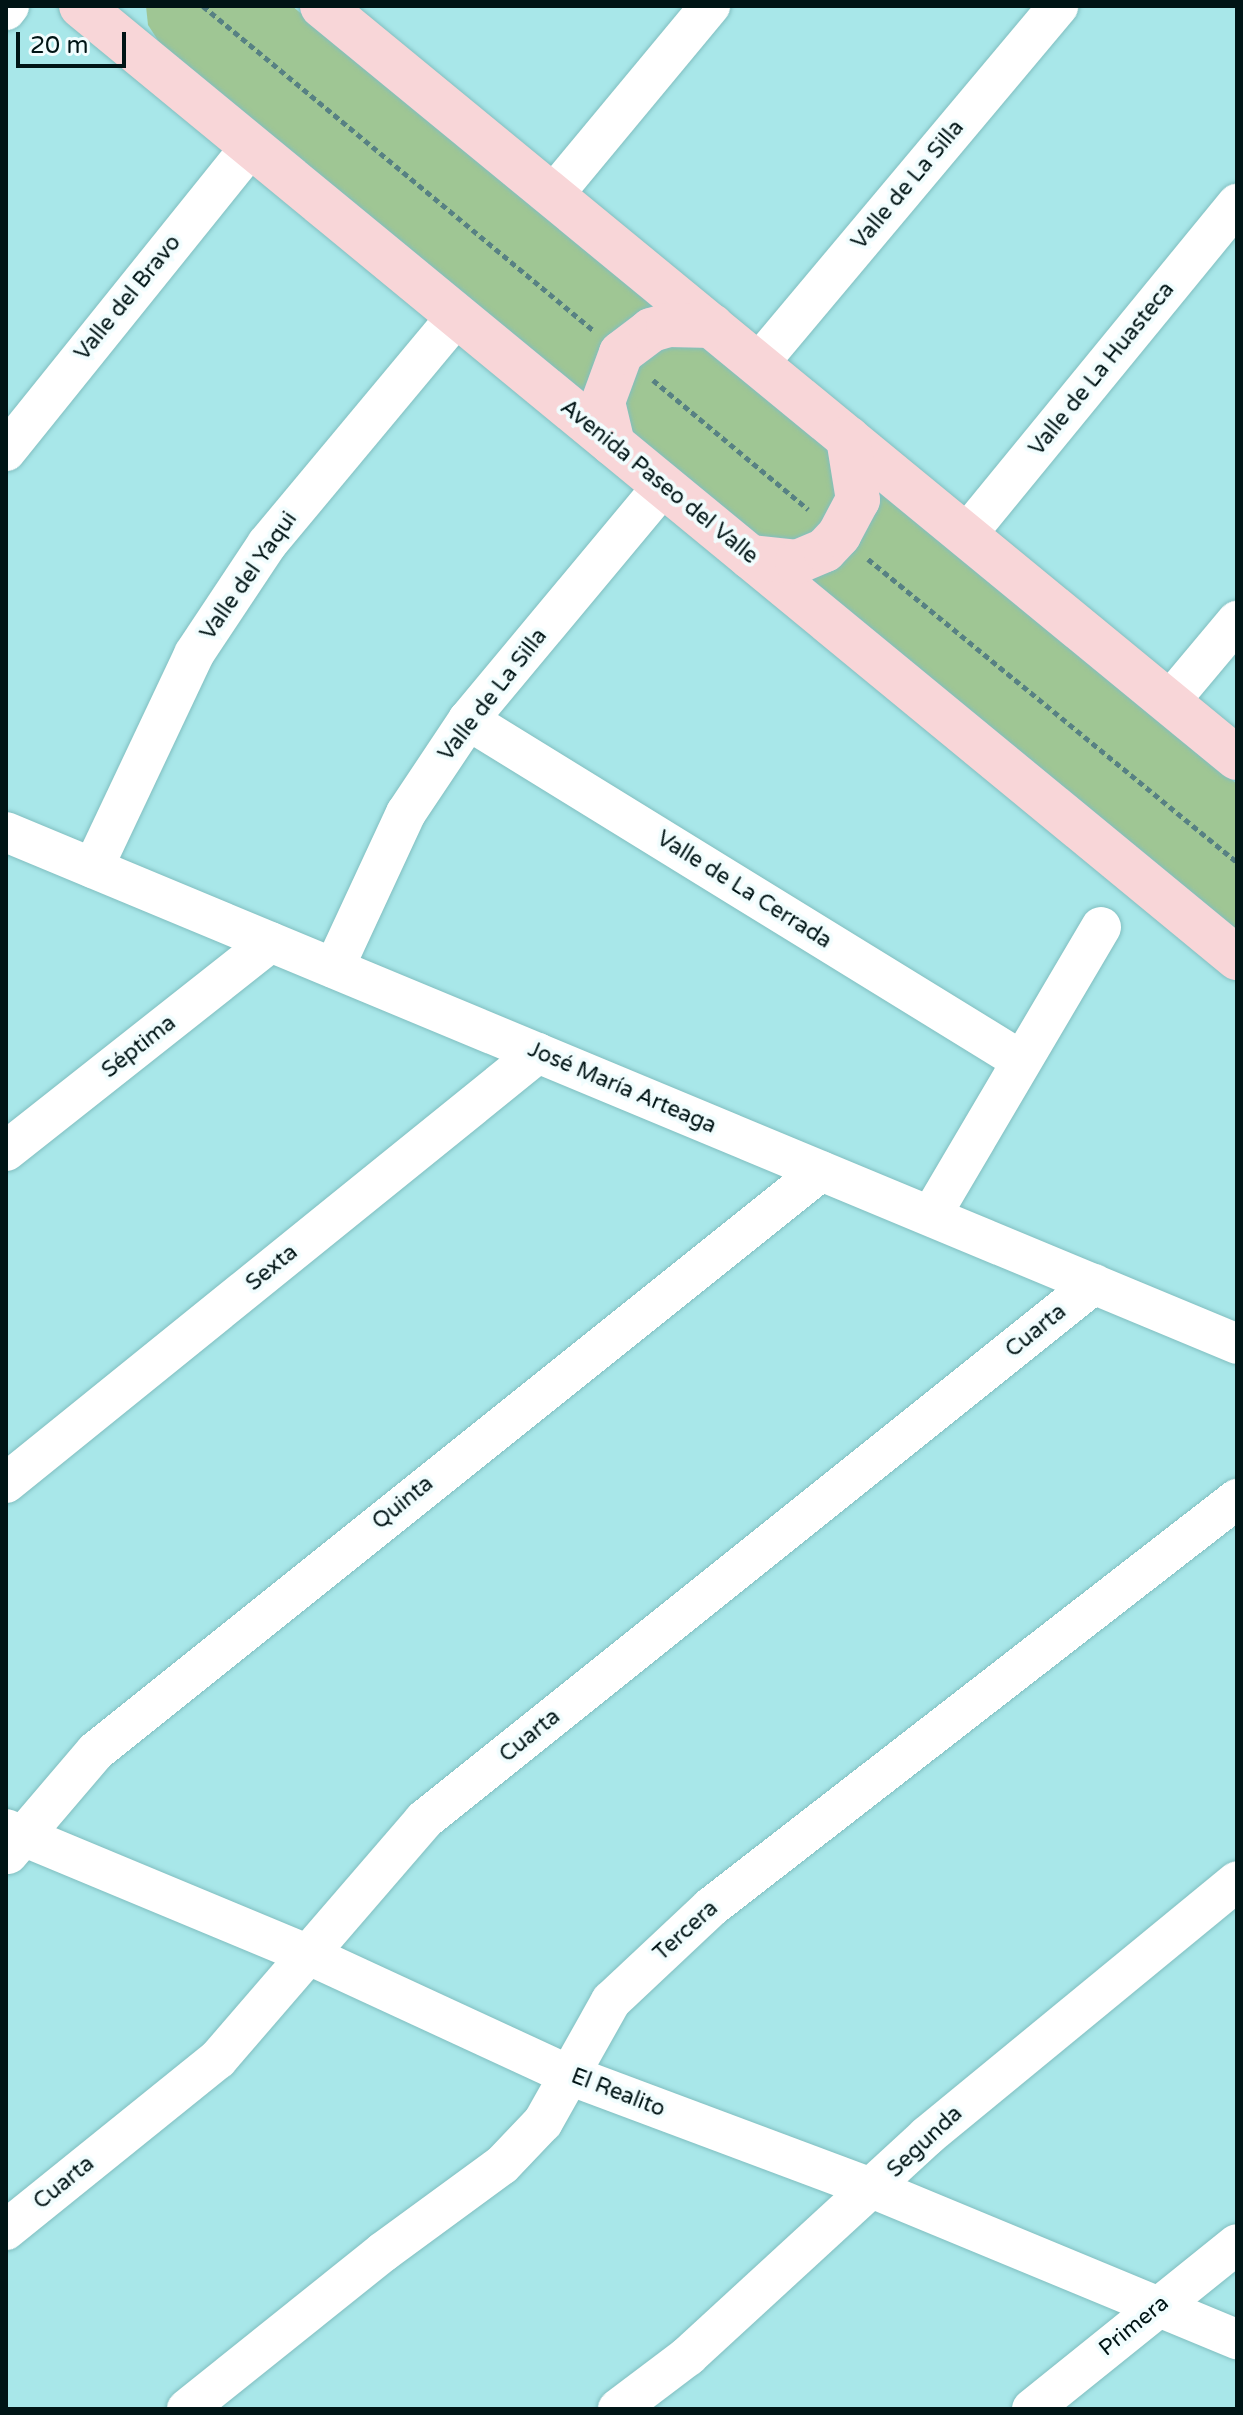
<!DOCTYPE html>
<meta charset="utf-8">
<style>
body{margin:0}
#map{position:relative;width:1243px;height:2415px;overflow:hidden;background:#a8e7e9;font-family:"Varela Round",sans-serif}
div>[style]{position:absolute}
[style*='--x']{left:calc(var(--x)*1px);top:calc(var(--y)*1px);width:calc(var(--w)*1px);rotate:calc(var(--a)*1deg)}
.green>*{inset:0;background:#9fc694}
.path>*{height:5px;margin-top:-2.5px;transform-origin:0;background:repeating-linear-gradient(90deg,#578183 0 6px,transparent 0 10px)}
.roads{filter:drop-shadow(0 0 2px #81bec0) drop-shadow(0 0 2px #81bec0)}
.street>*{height:40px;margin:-20px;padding:0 20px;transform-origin:20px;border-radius:20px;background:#fff}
.secondary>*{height:44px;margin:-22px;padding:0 22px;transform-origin:22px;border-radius:22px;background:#f8d6d8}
span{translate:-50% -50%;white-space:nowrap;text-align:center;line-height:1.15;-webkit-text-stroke:8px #f1fdfe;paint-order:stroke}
.street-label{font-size:22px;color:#001415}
.frame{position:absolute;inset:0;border:8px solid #001415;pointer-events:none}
.scale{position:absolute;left:16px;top:32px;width:110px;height:36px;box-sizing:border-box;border:4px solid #001415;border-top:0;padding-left:10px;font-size:24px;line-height:28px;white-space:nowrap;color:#001415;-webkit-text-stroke:6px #f1fdfe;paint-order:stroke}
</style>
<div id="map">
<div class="green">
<i style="clip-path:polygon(146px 6px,292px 6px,1237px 784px,1237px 932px,161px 45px,148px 25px)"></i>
</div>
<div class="path">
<i style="--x:203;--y:6;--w:507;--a:39.72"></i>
<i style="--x:653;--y:380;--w:202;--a:39.8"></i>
<i style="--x:868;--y:559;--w:477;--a:39.4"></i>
</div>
<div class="roads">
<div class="street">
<i style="--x:6;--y:10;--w:5;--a:-53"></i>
<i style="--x:553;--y:195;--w:246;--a:-50.3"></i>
<i style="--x:758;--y:364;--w:467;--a:-50"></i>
<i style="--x:6;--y:451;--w:391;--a:-51.2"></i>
<i style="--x:966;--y:535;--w:428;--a:-50.7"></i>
<i style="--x:1169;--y:702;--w:106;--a:-50"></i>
<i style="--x:468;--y:720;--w:648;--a:31.63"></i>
<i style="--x:6;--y:832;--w:1333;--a:22.58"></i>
<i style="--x:93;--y:868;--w:237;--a:-64.7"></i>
<i style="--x:194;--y:654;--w:132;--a:-56.4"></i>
<i style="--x:267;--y:544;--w:297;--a:-50.2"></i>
<i style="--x:334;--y:968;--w:171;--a:-65.1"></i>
<i style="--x:406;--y:813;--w:112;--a:-56.3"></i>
<i style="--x:468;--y:720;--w:305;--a:-50.2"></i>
<i style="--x:6;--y:1151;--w:337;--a:-38.3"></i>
<i style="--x:932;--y:1214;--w:333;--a:-59.5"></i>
<i style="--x:6;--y:1483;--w:684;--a:-38.95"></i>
<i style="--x:6;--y:1829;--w:328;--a:22.6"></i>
<i style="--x:309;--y:1955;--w:286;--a:24.8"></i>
<i style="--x:569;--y:2075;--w:326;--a:20.5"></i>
<i style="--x:874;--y:2189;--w:393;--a:22.5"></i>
<i style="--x:8;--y:1854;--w:135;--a:-49.5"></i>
<i style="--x:96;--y:1751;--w:928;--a:-38.66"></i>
<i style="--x:6;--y:2230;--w:272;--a:-38.9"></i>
<i style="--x:218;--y:2059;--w:316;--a:-49.2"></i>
<i style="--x:424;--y:1820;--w:858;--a:-38.66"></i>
<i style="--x:187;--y:2409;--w:251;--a:-38.7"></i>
<i style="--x:383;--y:2252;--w:147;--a:-36.2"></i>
<i style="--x:502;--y:2165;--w:59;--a:-46.4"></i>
<i style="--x:543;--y:2122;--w:139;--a:-60.7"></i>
<i style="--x:611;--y:2001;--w:137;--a:-43.2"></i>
<i style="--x:711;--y:1907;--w:666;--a:-37.8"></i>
<i style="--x:618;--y:2409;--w:88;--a:-37.1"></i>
<i style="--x:688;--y:2356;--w:325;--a:-42.6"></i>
<i style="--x:927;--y:2136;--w:401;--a:-39.4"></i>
<i style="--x:1032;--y:2409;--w:263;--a:-38.8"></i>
</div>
<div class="secondary">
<i style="--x:81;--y:6;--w:1498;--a:39.47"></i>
<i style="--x:322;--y:6;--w:1184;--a:39.42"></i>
<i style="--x:613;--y:444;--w:43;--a:-103.4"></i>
<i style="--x:603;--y:402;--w:52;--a:-69.8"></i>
<i style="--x:621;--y:353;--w:38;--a:-37"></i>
<i style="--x:651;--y:330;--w:18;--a:-16"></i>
<i style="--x:668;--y:325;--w:44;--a:1.3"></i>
<i style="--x:750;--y:557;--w:47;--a:6.1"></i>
<i style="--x:797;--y:562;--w:30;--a:-23"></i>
<i style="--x:825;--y:550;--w:21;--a:-47"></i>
<i style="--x:839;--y:535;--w:40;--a:-62"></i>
<i style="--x:858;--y:500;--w:63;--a:-99.2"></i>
</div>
</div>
<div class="street-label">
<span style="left:908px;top:185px;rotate:-50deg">Valle de La Silla</span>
<span style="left:128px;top:298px;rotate:-51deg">Valle del Bravo</span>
<span style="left:1102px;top:369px;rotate:-51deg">Valle de La Huasteca</span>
<span style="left:659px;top:482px;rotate:39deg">Avenida Paseo del Valle</span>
<span style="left:249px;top:576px;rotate:-55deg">Valle del Yaqui</span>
<span style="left:493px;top:695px;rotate:-52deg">Valle de La Silla</span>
<span style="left:744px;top:890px;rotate:32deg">Valle de La Cerrada</span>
<span style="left:139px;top:1047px;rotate:-38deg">Séptima</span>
<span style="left:622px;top:1088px;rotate:23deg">José María Arteaga</span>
<span style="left:272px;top:1268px;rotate:-39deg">Sexta</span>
<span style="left:1036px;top:1331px;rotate:-39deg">Cuarta</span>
<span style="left:403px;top:1503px;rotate:-39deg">Quinta</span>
<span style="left:530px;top:1736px;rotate:-39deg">Cuarta</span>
<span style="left:686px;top:1931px;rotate:-42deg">Tercera</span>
<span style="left:618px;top:2093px;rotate:21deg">El Realito</span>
<span style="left:925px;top:2142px;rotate:-43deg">Segunda</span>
<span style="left:64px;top:2183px;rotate:-39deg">Cuarta</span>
<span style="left:1134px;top:2326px;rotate:-39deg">Primera</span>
</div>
<div class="frame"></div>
<div class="scale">20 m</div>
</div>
